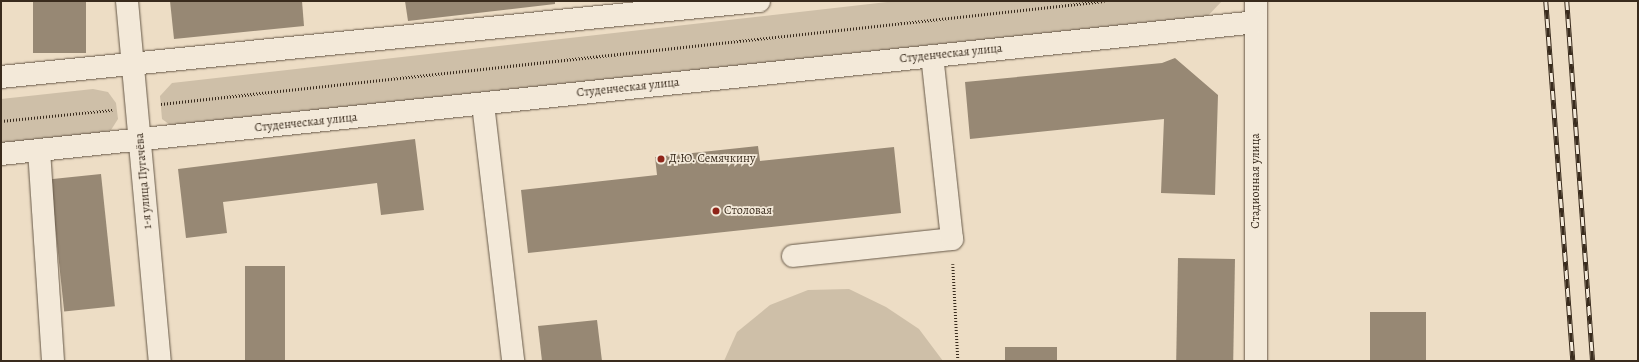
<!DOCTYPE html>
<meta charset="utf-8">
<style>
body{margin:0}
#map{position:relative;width:1639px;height:362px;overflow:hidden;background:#edddc5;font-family:Alegreya,serif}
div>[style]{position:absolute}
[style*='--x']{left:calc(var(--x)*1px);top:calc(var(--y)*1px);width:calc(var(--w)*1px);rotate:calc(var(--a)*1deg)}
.green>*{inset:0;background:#cebfa8}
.building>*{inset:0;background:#978874;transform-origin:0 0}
.path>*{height:2.5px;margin-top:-1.25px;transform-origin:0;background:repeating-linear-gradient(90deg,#392b1d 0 1px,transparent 0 3px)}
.roads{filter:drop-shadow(0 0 1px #665847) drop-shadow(0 0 1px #665847)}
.minor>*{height:22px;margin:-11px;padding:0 11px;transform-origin:11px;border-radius:11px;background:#f3e9d9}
.rail>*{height:4.5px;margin-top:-2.25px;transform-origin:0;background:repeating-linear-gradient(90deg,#f3e9d9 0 9px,#392b1d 0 18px);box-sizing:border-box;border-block:1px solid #392b1d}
.dots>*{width:11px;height:11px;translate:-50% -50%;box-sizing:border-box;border:2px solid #f3e9d9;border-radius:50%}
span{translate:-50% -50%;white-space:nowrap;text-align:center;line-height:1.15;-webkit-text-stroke:3.5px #f3e9d9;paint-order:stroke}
.street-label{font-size:12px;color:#392b1d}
.poi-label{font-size:12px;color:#392b1d}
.left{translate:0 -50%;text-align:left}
.frame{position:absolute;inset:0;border:2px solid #392b1d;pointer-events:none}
</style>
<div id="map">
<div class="green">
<i style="clip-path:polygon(896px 1px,1222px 1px,1205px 19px,177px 130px,162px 119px,160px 96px,172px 83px)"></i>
<i style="clip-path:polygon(93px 89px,108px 92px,116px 103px,118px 119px,111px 130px,95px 135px,1px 145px,1px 99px)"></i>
<i style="clip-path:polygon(849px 289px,886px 307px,919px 329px,943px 361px,724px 361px,737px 332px,770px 305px,808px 290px)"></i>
</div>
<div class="building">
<i style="left:33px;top:1px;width:53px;height:52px"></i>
<i style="clip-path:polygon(170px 1px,302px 1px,304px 26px,174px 39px)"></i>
<i style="clip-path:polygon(405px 1px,555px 1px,555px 4px,408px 21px)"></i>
<i style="clip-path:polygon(1175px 58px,1218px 95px,1215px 195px,1161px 193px,1164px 119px,970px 139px,965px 82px,1162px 63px)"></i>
<i style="clip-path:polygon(415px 139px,424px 210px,381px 215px,377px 183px,223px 202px,227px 233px,186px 238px,178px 169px)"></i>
<i style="clip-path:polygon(758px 146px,760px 161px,894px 147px,901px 213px,528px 253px,521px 190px,657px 175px,655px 157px)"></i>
<i style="left:101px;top:174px;width:133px;height:51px;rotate:84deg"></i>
<i style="left:1178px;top:258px;width:57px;height:103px;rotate:1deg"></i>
<i style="left:245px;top:266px;width:40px;height:95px"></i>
<i style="left:1426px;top:312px;width:49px;height:56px;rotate:90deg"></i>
<i style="clip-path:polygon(597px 320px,602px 361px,542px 361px,538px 326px)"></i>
<i style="left:1005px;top:347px;width:52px;height:14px"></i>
</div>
<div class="path">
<i style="--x:161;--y:104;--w:949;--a:-6.23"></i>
<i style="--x:1;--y:121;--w:112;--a:-5.7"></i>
<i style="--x:953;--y:264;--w:97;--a:87"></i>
</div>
<div class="roads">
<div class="minor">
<i style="--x:127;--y:1;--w:362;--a:84.8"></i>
<i style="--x:1256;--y:1;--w:360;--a:90"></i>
<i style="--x:1;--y:77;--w:762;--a:-5.73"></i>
<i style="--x:483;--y:104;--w:259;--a:83.3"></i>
<i style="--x:39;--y:150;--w:211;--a:86.2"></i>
<i style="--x:1;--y:154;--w:1262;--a:-6"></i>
<i style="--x:793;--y:256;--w:160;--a:-6.1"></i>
<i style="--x:952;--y:239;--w:184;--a:-96.2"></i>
</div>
</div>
<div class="rail">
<i style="--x:1546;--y:1;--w:361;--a:85.7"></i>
<i style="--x:1567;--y:1;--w:361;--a:85.9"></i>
</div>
<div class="dots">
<i style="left:661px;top:159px;background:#8f2418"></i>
<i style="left:716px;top:211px;background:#8f2418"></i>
</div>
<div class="street-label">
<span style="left:951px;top:54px;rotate:-6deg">Студенческая улица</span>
<span style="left:628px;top:88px;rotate:-6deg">Студенческая улица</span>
<span style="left:306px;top:123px;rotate:-6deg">Студенческая улица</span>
<span style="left:144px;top:181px;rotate:-95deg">1-я улица Пугачёва</span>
<span style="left:1256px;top:181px;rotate:-90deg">Стадионная улица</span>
</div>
<div class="poi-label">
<span class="left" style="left:669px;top:159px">Д.Ю. Семячкину</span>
<span class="left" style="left:724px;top:211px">Столовая</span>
</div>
<div class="frame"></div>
</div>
